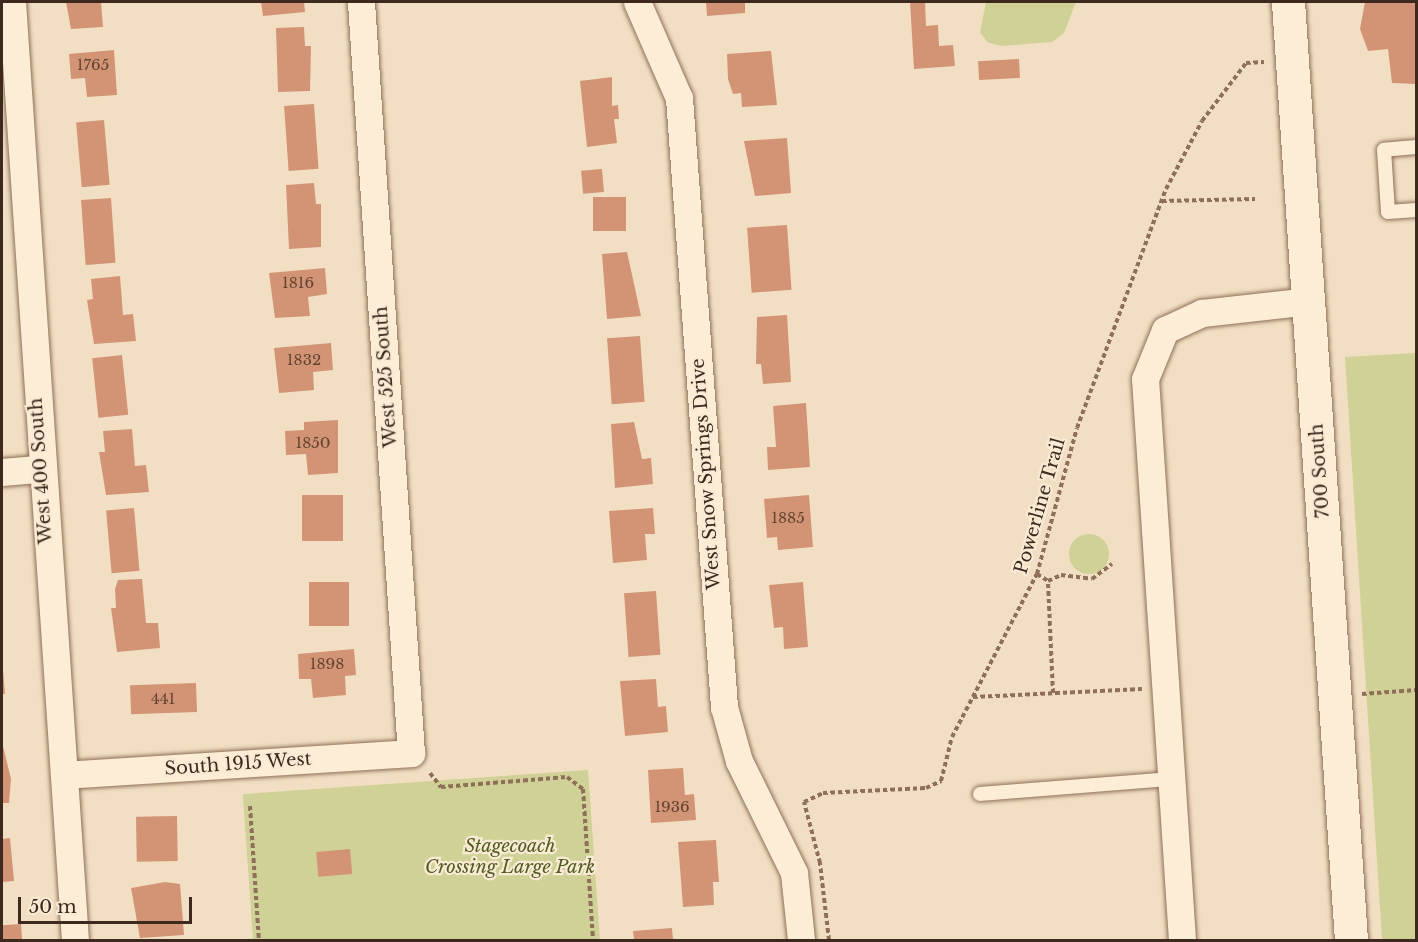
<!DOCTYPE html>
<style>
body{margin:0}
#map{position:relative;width:1418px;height:942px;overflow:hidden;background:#f2dfc3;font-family:"Libre Baskerville",serif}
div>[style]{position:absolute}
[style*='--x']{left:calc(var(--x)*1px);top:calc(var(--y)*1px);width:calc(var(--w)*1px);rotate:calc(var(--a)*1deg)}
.green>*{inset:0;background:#d0d196;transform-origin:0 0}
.round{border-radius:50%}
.building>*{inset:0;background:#d39476;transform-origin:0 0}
.path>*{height:4px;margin-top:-2px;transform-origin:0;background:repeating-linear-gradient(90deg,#8e7058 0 4.5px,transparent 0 7.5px)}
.roads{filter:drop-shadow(0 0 2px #8e7058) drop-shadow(0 0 2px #8e7058)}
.lane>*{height:14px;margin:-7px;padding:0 7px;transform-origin:7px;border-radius:7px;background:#fcedd7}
.street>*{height:27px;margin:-13.5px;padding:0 13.5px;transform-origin:13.5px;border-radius:13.5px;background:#fcedd7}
.secondary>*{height:33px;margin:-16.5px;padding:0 16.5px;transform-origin:16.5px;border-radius:16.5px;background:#fcedd7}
span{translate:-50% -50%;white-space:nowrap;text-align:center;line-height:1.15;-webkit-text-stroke:4.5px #f8ead3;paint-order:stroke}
.number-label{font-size:15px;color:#624433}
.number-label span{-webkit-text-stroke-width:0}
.street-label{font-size:18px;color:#3d291d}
.park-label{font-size:18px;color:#525b22;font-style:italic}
.frame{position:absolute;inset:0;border:3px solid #3d291d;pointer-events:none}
.scale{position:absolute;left:18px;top:897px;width:174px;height:27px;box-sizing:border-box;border:3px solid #3d291d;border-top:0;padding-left:8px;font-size:18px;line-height:21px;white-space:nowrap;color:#3d291d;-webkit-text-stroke:4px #f8ead3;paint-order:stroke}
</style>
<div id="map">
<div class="green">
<i style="clip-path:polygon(986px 2px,1076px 2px,1064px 33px,1052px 42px,1001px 46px,987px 42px,980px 32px)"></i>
<i style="clip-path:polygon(1416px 353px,1416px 940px,1382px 940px,1345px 357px)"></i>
<i class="round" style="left:1069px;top:534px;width:40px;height:40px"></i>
<i style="left:588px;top:770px;width:170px;height:346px;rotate:86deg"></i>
</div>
<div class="building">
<i style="clip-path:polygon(66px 2px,101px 2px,103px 27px,71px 29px)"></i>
<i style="clip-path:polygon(261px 2px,304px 2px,305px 12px,263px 16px)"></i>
<i style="clip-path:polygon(706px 2px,745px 2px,745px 13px,707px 16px)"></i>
<i style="clip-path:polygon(910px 2px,925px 2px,926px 26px,938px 25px,939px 46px,953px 45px,955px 66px,914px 69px)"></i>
<i style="clip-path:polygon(1365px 2px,1416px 2px,1416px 84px,1392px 83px,1388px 49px,1368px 51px,1360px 29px)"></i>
<i style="clip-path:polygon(304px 27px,305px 46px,311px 46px,310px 91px,278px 92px,276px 28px)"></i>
<i style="clip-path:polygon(114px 50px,117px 95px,87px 97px,85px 78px,71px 79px,69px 54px)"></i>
<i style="clip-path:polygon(771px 51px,777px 105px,742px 107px,741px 93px,733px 94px,728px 79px,727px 54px)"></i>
<i style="left:1019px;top:59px;width:19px;height:41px;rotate:87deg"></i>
<i style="clip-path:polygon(612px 77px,612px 106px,618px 105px,619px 119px,614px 119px,617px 143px,587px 147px,580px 81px)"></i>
<i style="left:314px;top:104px;width:65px;height:30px;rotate:86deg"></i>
<i style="left:104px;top:120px;width:65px;height:28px;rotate:85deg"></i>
<i style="clip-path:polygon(787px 138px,791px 193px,755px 196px,744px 141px)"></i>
<i style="left:602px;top:169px;width:23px;height:21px;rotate:85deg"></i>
<i style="clip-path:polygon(314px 183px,316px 204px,321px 204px,321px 247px,289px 249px,286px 185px)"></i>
<i style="left:626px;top:197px;width:34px;height:33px;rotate:90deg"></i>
<i style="left:111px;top:198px;width:65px;height:30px;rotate:86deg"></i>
<i style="left:787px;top:225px;width:65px;height:40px;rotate:86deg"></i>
<i style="clip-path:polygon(627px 252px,641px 316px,607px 319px,602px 254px)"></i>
<i style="clip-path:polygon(325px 268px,327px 294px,308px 297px,310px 316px,275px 318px,269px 273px)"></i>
<i style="clip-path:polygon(120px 276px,123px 315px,133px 314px,136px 341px,94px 344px,87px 300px,93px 299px,91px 279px)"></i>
<i style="clip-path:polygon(787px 315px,791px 382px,763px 384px,761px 364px,756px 364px,757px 317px)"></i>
<i style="left:640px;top:336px;width:66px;height:33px;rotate:86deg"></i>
<i style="clip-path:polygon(331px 343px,333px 370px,313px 372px,314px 390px,279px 393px,274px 348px)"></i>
<i style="left:122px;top:355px;width:60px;height:30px;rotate:84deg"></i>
<i style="clip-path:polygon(806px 403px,810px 467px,768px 470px,767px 447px,776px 447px,773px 406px)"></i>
<i style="clip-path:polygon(338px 420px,338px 473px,308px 475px,306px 454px,286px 455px,285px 431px,304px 430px,304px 422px)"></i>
<i style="clip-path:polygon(634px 422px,642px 459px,651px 458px,653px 484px,615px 488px,611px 424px)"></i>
<i style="clip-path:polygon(132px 429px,135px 466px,146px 465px,149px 492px,106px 495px,99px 452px,105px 452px,103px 431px)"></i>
<i style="left:343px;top:495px;width:46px;height:41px;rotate:90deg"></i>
<i style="clip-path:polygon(809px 495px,813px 547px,778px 550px,777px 537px,767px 538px,764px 499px)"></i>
<i style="left:134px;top:508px;width:63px;height:28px;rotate:85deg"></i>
<i style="clip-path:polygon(653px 508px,655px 534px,645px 534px,647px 560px,613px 563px,609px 511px)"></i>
<i style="clip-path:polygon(142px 579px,146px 623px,158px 623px,160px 648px,117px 652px,111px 608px,116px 608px,115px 589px,118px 580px)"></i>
<i style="left:349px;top:582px;width:44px;height:40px;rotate:90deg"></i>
<i style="clip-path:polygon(803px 582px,808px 647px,784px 649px,783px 627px,774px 628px,769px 585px)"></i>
<i style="left:656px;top:591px;width:64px;height:32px;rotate:86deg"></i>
<i style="clip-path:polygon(354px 649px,356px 675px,345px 676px,346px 695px,313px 698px,311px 679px,299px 679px,298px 654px)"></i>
<i style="clip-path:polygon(2px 670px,3px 670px,5px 694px,2px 694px)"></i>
<i style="clip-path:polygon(656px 679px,658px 707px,666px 706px,668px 732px,625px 736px,620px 681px)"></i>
<i style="left:196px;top:683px;width:29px;height:66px;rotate:88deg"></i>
<i style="clip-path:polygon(2px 742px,11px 779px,9px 803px,2px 803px)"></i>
<i style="clip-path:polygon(683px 768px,685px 795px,694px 794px,696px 820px,651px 823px,648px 770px)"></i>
<i style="left:177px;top:816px;width:45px;height:41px;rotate:89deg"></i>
<i style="clip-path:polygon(10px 838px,14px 881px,2px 882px,2px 839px)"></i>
<i style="clip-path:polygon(716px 840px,719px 882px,713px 882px,714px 905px,683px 907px,678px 842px)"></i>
<i style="left:350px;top:849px;width:25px;height:34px;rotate:85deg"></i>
<i style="clip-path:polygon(165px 882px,180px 884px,184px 935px,140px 938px,131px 888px)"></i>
<i style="left:21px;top:924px;width:16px;height:19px;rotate:86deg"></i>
<i style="clip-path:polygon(672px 928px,673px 940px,634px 940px,633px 931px)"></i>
</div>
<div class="path">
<i style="--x:1162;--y:201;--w:93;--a:-1.2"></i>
<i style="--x:1037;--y:574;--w:13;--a:32"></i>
<i style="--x:1053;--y:693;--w:112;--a:-92.6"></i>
<i style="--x:1048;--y:581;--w:14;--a:-25"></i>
<i style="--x:1061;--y:575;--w:31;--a:7"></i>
<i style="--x:1092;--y:579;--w:25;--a:-37"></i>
<i style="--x:1362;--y:694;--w:54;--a:-4.2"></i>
<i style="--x:973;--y:697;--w:169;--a:-2.7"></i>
<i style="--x:430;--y:773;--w:18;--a:52"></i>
<i style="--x:441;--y:787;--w:126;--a:-4.5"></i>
<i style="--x:567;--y:777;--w:20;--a:37"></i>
<i style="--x:583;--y:789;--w:151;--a:86.2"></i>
<i style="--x:250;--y:806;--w:134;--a:86.2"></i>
<i style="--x:829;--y:940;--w:78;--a:-96.7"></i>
<i style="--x:820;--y:863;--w:63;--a:-104.7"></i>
<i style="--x:804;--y:802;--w:21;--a:-25"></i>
<i style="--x:823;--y:793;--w:103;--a:-2.8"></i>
<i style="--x:926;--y:788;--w:17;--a:-25"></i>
<i style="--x:941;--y:781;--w:45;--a:-76"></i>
<i style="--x:952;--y:737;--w:184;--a:-62.5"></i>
<i style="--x:1037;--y:574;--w:151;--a:-74.7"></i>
<i style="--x:1077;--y:428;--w:255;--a:-69.6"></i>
<i style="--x:1166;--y:189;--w:77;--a:-62.1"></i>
<i style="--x:1202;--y:121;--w:73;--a:-52.8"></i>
<i style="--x:1246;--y:63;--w:18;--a:-3"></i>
</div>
<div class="roads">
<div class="lane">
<i style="--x:1416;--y:147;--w:32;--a:175"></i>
<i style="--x:1384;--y:150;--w:62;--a:86.3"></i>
<i style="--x:1388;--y:212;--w:28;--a:-4"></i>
<i style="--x:980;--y:794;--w:192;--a:-4.5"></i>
</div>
<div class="street">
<i style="--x:12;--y:2;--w:940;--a:86.16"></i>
<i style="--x:637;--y:2;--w:105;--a:66.4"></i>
<i style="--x:679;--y:98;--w:611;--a:85.77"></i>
<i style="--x:724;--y:707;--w:56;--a:74.5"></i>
<i style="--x:739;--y:761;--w:125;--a:63.8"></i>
<i style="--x:794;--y:873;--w:67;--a:84"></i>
<i style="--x:2;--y:472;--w:38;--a:-5"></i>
<i style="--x:64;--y:775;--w:348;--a:-3.6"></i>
<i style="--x:411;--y:753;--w:753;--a:-93.81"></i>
<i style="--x:1182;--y:940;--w:562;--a:-93.77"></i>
<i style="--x:1145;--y:379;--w:53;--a:-67.8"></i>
<i style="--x:1165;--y:330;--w:41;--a:-24.7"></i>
<i style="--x:1202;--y:313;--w:108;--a:-6.4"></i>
</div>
<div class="secondary">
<i style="--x:1288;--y:2;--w:940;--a:86.16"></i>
</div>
</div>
<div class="number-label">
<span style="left:93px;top:65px">1765</span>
<span style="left:298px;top:283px">1816</span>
<span style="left:304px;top:360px">1832</span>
<span style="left:313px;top:443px">1850</span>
<span style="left:788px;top:518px">1885</span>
<span style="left:327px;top:664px">1898</span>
<span style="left:163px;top:699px">441</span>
<span style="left:672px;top:807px">1936</span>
</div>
<div class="street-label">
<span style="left:386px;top:377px;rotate:-94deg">West 525 South</span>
<span style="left:41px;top:471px;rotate:-94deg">West 400 South</span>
<span style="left:1320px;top:471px;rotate:-94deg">700 South</span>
<span style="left:706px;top:474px;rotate:-94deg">West Snow Springs Drive</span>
<span style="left:1040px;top:506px;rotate:-74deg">Powerline Trail</span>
<span style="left:238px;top:764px;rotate:-4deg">South 1915 West</span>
</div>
<div class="park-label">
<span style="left:510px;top:857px">Stagecoach<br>Crossing Large Park</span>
</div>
<div class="frame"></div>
<div class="scale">50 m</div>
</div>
